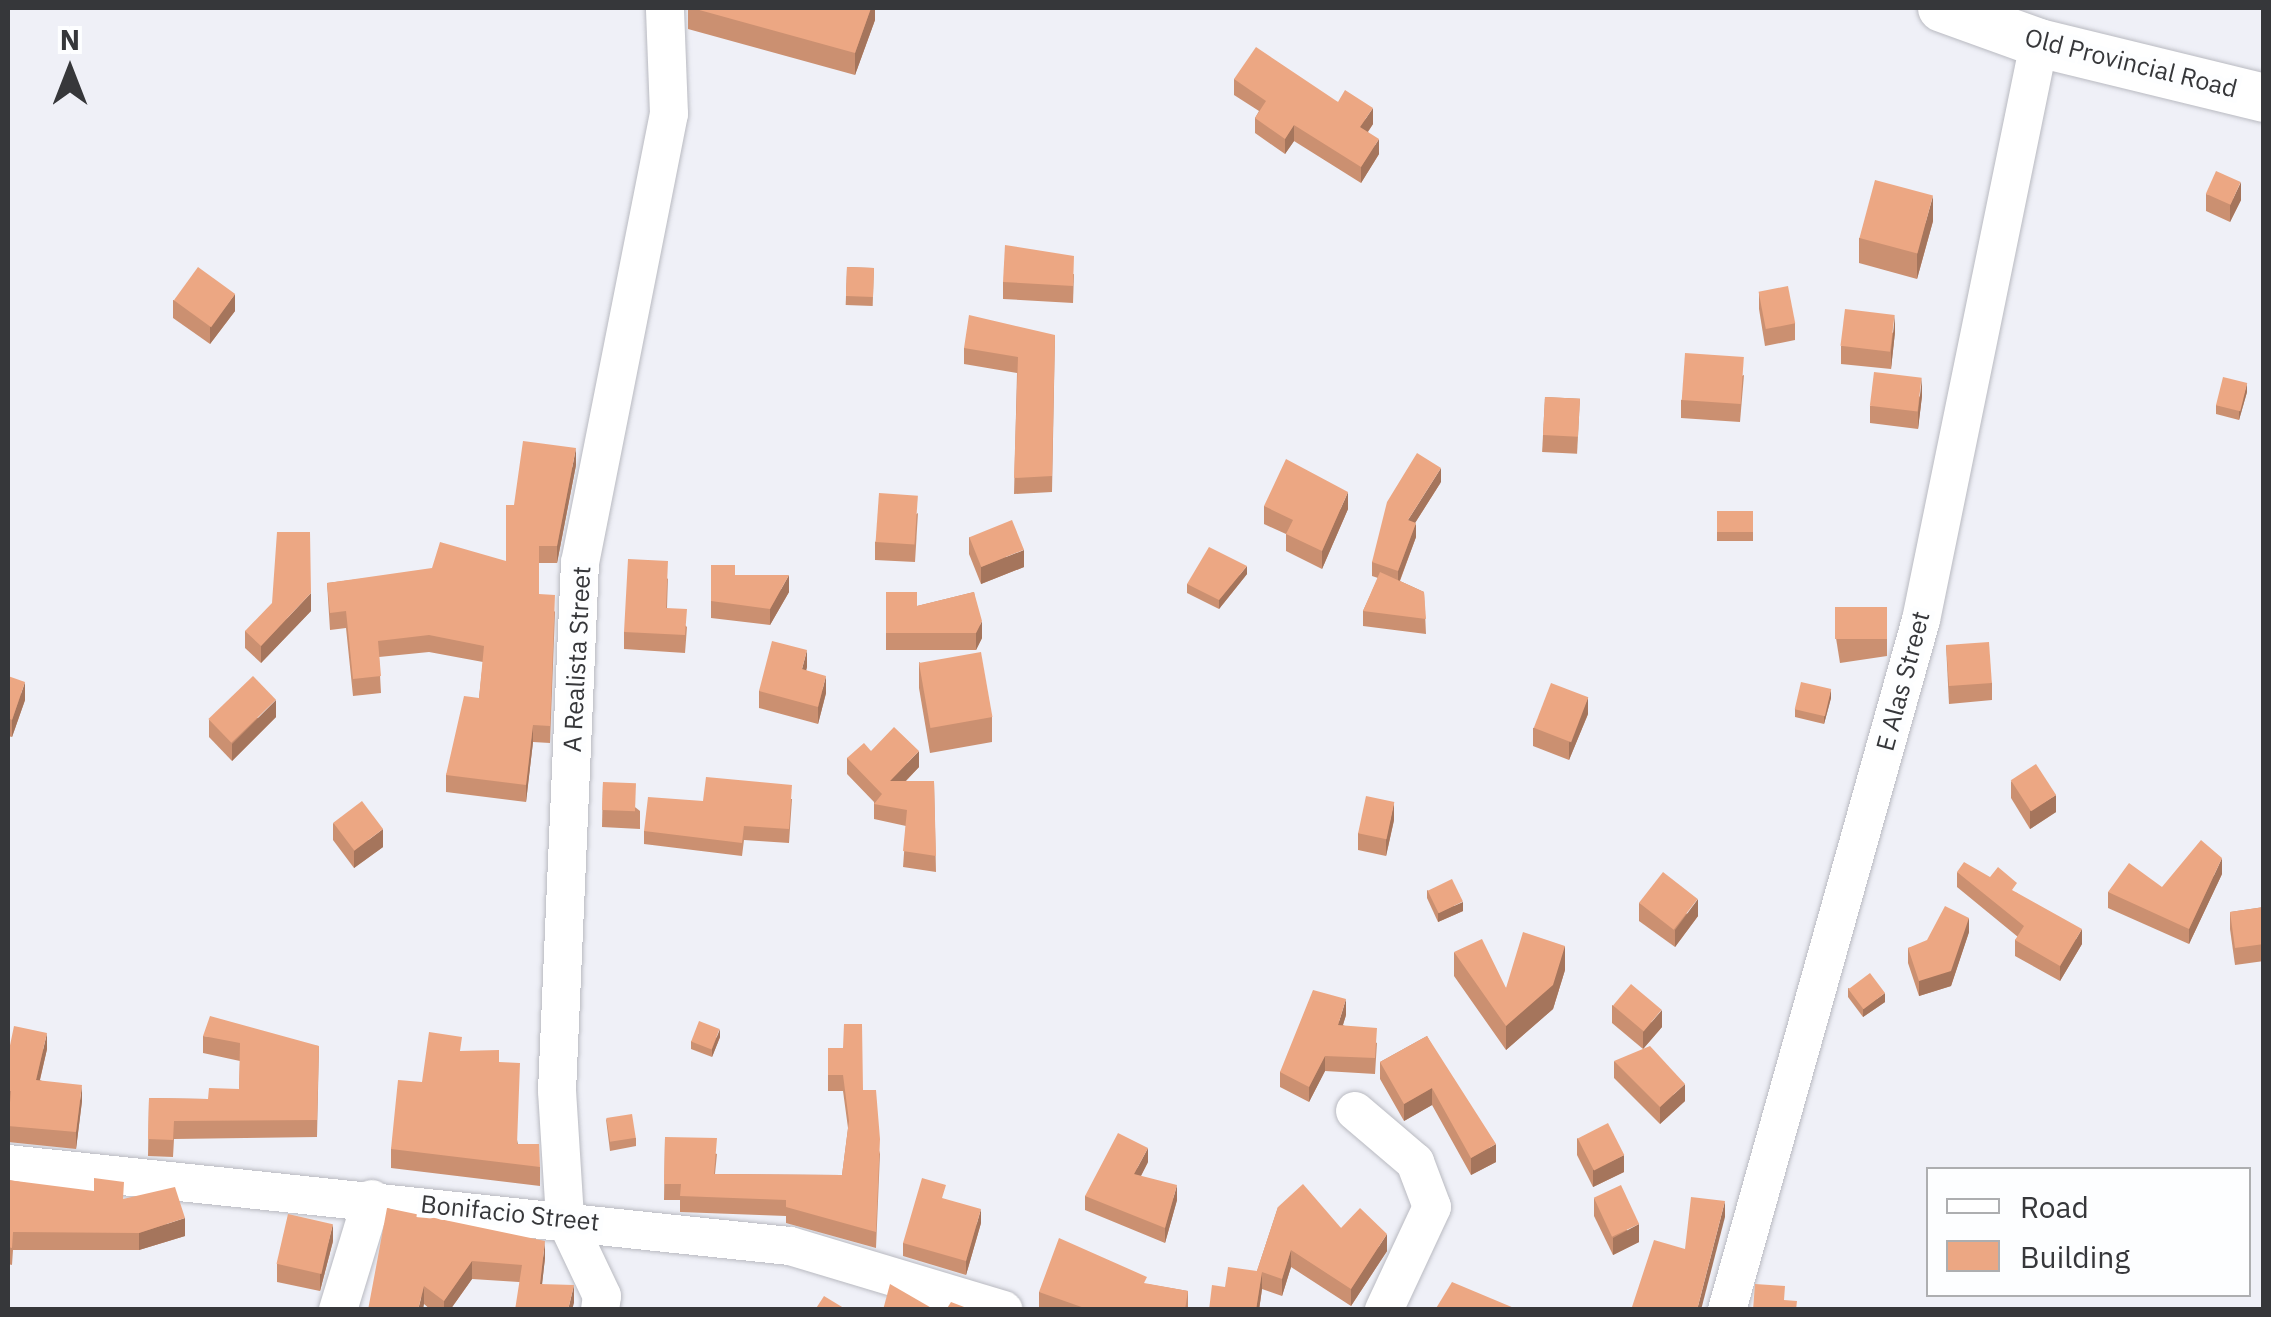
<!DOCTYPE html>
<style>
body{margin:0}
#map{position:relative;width:2271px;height:1317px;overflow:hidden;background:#eff0f7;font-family:"IBM Plex Sans",sans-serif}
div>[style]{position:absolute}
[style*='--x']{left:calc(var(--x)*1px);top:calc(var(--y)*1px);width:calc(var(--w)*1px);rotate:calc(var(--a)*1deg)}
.roads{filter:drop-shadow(0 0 2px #b9bac1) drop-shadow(0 0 2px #b9bac1)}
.minor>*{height:38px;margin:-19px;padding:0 19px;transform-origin:19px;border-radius:19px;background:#fff}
.major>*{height:48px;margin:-24px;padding:0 24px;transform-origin:24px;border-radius:24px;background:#fff}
.wall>*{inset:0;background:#cb9071;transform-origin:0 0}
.shaded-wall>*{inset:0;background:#a5755c}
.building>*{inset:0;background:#eca783;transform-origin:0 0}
span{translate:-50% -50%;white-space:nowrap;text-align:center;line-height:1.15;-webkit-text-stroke:10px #fdfeff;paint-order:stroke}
.street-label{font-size:25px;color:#36373a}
.frame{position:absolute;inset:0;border:10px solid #36373a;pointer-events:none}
.legend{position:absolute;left:1926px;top:1167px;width:325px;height:130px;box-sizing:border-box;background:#fdfeff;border:2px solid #adaeb0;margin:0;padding:12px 18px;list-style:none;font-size:30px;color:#36373a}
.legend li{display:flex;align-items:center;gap:20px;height:50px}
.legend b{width:50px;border:2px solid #adaeb0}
.north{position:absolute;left:20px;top:20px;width:100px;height:100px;-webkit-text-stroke:8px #fdfeff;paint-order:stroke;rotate:0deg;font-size:28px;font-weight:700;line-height:40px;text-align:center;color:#36373a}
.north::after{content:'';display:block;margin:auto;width:35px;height:45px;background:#36373a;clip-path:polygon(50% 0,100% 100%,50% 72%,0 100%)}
</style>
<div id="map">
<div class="roads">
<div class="minor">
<i style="--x:1355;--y:1111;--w:79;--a:40.4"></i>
<i style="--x:1415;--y:1162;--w:48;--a:69.3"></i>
<i style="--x:1432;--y:1207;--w:114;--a:115"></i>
<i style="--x:8;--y:1164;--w:786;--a:5.99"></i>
<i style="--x:790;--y:1246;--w:223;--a:16.7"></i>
<i style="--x:338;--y:1310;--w:116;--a:-73"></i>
<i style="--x:600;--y:1310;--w:14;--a:-82"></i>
<i style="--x:602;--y:1296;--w:86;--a:-115.4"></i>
<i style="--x:565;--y:1218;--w:127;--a:-93.6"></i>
<i style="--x:557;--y:1091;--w:529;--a:-87.51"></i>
<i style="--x:580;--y:563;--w:458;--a:-78.8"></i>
<i style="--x:669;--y:114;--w:106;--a:-92.2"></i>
<i style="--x:1727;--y:1310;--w:717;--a:-74.3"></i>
<i style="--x:1921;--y:620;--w:589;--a:-78.44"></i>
</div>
<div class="major">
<i style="--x:1942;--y:8;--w:103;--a:19.8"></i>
<i style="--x:2039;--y:43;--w:232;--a:13.7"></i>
</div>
</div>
<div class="wall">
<i style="clip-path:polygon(688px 8px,875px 8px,875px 20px,855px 75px,688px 29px)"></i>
<i style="clip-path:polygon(1234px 79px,1338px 102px,1373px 124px,1368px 132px,1379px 154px,1361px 183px,1294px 141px,1285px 154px,1255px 133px,1255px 118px,1259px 111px,1234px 95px)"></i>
<i style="clip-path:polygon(2206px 194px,2241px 200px,2230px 222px,2206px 211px)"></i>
<i style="clip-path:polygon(1933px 221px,1917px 279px,1859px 263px,1859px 238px)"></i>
<i style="left:847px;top:267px;width:27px;height:38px;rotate:2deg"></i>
<i style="clip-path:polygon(1074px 274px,1073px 303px,1003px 299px,1003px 282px)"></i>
<i style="clip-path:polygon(1759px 292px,1795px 323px,1795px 340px,1765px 346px,1759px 309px)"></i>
<i style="clip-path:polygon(173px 300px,235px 311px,210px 344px,173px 318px)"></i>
<i style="clip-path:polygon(1895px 332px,1891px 369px,1841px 364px,1841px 346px)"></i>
<i style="clip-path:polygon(1055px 335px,1052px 492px,1014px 494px,1017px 373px,964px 364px,964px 348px)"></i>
<i style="clip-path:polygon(1744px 375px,1740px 422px,1681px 418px,1681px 400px)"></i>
<i style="clip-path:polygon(2247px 392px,2239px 420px,2216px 414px,2216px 405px)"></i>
<i style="clip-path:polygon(1922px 396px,1918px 429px,1870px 423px,1870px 406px)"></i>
<i style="left:1545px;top:397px;width:35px;height:55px;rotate:3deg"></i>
<i style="clip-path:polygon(576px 465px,557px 563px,539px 563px,539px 594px,555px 612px,550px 743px,533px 742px,526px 802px,446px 792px,446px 775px,479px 698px,483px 662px,429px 652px,379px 657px,381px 693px,353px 696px,346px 628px,330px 630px,327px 583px,506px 561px,514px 505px)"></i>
<i style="clip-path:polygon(1441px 482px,1415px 523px,1416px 537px,1400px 581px,1424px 592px,1426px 634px,1363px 626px,1363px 611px,1378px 578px,1372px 576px,1372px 562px)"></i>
<i style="clip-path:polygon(1264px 506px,1348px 509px,1322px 569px,1286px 551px,1286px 534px,1264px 524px)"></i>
<i style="left:1717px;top:511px;width:36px;height:30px"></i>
<i style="clip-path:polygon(918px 513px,915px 562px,875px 560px,875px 542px)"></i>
<i style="clip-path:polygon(969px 537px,1024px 567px,981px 584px,969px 554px)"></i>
<i style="clip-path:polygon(711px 565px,735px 575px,789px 592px,770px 625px,711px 618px)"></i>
<i style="clip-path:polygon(1247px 574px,1219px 609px,1187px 593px,1187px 584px)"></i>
<i style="clip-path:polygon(668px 578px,667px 608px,687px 627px,685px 653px,624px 649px,624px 632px)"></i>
<i style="clip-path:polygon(886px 592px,917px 606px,974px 592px,982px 638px,976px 650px,886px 650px)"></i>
<i style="clip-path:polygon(1887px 607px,1887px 656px,1840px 663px,1835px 632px,1835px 614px)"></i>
<i style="clip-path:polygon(311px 611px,261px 663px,245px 648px,245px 631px)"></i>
<i style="clip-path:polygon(1946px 645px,1992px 683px,1992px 700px,1949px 704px)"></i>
<i style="clip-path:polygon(919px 662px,992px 717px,992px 742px,930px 753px,919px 688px)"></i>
<i style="clip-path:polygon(807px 667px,806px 670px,826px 693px,818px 724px,759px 708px,759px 691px)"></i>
<i style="clip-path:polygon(8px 676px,25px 700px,12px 737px,8px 736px)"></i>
<i style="clip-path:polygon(1831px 698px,1824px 724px,1795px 717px,1795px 709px)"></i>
<i style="clip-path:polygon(1588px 714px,1569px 760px,1533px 746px,1533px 728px)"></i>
<i style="clip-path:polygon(276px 717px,232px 761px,209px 737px,209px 720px)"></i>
<i style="clip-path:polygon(871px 751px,919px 767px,906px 781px,934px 781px,936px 872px,903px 867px,906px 826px,874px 819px,874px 802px,847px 774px,847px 758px)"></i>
<i style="clip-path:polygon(2011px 781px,2056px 812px,2030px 829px,2011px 798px)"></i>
<i style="clip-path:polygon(603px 782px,640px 811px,640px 829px,602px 827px)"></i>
<i style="clip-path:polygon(792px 799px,789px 843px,744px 840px,742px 856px,644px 844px,644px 831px,703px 801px)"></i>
<i style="clip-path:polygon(1394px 820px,1386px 856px,1358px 850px,1358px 833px)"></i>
<i style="clip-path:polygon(333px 823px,383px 847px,354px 868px,333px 840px)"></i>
<i style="clip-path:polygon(1957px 872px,2017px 893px,2082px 944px,2060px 981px,2015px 956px,2015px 940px,2018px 937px,1957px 887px)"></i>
<i style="clip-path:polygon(2222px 874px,2189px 944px,2108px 908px,2108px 892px,2162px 887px)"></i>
<i style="clip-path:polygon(1427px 890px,1463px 911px,1438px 922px,1427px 898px)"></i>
<i style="clip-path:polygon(1639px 903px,1698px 916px,1675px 947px,1639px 921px)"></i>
<i style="clip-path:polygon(2264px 907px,2264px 961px,2235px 965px,2230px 929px,2230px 912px)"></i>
<i style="clip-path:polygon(1969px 932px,1951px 986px,1919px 996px,1908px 963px,1908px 948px)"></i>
<i style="clip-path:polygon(1454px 952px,1506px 988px,1565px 970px,1553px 1009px,1506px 1050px,1454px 976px)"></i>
<i style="clip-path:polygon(1848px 988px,1885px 1002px,1863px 1017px,1848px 997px)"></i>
<i style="clip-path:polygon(1612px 1005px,1662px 1027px,1643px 1049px,1612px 1023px)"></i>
<i style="clip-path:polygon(1346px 1015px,1343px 1025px,1377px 1043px,1375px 1074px,1325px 1071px,1309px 1102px,1280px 1087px,1280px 1072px)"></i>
<i style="clip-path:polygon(203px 1036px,319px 1046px,317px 1137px,174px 1139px,173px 1157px,148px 1156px,149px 1098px,208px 1099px,239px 1089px,240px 1061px,203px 1053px)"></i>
<i style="clip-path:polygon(1427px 1036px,1496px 1162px,1471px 1175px,1432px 1105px,1404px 1121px,1380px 1079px,1380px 1062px)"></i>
<i style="clip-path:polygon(720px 1037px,712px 1057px,691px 1049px,691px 1041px)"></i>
<i style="clip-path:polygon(828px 1048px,863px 1090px,880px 1154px,876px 1248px,786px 1223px,786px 1216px,680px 1212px,680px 1200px,664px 1200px,665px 1137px,717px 1154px,715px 1174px,842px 1175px,848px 1128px,843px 1091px,828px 1091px)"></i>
<i style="clip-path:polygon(47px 1049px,40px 1080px,82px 1101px,76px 1149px,8px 1142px,9px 1107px,8px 1107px,8px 1055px)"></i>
<i style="clip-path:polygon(462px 1051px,499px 1062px,518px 1144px,540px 1167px,540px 1186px,391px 1168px,391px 1149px,422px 1082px)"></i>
<i style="clip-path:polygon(1614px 1061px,1685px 1101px,1660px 1124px,1614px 1078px)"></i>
<i style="clip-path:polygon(606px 1119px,636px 1138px,636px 1146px,610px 1151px)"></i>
<i style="clip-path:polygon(1577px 1138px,1624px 1172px,1593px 1187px,1577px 1155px)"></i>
<i style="clip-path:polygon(1148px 1162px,1141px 1176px,1177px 1200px,1165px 1243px,1085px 1210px,1085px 1196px)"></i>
<i style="clip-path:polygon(8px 1180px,124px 1199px,185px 1236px,139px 1250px,13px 1250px,12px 1265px,8px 1264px)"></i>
<i style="clip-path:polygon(1594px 1198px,1639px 1242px,1613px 1255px,1594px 1216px)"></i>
<i style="clip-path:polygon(1278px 1207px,1341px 1228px,1387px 1251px,1351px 1306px,1291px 1267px,1282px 1296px,1262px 1289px,1259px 1310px,1209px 1310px,1257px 1271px)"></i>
<i style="clip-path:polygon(387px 1208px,545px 1258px,542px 1284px,574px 1303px,519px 1282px,472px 1279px,450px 1310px,431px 1310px,424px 1304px)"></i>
<i style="clip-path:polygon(981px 1223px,966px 1275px,903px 1256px,903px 1243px)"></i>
<i style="clip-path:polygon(333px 1241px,320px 1291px,277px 1282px,277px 1264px)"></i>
<i style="clip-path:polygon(1147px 1284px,1188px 1291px,1188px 1310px,1039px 1309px,1039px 1292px)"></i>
</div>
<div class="shaded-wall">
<i style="clip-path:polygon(871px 8px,875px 8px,875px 20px,855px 75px,855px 53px)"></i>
<i style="clip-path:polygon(1373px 108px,1373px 124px,1360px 143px,1360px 127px)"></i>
<i style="clip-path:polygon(1294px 125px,1294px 141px,1285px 154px,1285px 139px)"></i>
<i style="clip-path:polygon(1379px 139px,1379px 154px,1361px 183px,1361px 167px)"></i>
<i style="clip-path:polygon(2241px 182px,2241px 200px,2230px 222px,2230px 205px)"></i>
<i style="clip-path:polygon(1933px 196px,1933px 221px,1917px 279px,1917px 253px)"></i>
<i style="clip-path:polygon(235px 294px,235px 311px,210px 344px,210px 327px)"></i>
<i style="clip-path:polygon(1895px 315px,1895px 332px,1891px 369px,1891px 352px)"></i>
<i style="clip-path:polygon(1922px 378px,1922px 396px,1918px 429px,1918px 412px)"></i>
<i style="clip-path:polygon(2247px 383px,2247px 392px,2239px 420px,2239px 412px)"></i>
<i style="clip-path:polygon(576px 448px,576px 465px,557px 563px,557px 546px)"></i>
<i style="clip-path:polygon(1441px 468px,1441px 482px,1408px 534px,1408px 520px)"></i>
<i style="clip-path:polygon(1348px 492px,1348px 509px,1322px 569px,1322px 551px)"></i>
<i style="clip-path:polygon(1416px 523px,1416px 537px,1398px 585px,1398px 571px)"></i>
<i style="clip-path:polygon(1024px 550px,1024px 567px,981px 584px,981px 567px)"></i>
<i style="clip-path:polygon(1247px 566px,1247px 574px,1219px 609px,1219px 600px)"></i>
<i style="clip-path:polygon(789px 575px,789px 592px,770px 625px,770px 609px)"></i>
<i style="clip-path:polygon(311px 593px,311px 611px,261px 663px,261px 646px)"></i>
<i style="clip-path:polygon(982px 621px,982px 638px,976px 650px,976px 633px)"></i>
<i style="clip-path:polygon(807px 650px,807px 667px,802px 687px,802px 669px)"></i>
<i style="clip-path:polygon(826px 676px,826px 693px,818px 724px,818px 707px)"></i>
<i style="clip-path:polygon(25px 682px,25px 700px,12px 737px,12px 720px)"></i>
<i style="clip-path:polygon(1831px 689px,1831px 698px,1824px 724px,1824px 715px)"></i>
<i style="clip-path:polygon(1588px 697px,1588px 714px,1569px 760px,1569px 743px)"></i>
<i style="clip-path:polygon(276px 700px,276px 717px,232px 761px,232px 744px)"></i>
<i style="clip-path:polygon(533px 725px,533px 742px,526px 802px,526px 785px)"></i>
<i style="clip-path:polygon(919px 751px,919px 767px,890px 797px,890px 781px)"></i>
<i style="clip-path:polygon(2056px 795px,2056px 812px,2030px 829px,2030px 811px)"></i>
<i style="clip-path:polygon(1394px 802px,1394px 820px,1386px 856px,1386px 839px)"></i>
<i style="clip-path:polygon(383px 829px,383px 847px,354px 868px,354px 851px)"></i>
<i style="clip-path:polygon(2222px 858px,2222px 874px,2189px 944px,2189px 929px)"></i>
<i style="clip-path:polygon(1698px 899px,1698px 916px,1675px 947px,1675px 930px)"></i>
<i style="clip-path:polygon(1463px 902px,1463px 911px,1438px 922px,1438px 913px)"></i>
<i style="clip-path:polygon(1969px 918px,1969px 932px,1951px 986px,1919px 996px,1919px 981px)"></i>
<i style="clip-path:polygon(2082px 929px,2082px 944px,2060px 981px,2060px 966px)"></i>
<i style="clip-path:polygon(1565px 946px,1565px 970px,1553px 1009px,1506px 1050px,1506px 1026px)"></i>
<i style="clip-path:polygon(1885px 993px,1885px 1002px,1863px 1017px,1863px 1009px)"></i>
<i style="clip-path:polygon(1346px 999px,1346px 1015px,1338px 1040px,1338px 1025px)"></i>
<i style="clip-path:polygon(1662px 1010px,1662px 1027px,1643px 1049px,1643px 1032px)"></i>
<i style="clip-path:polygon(720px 1029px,720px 1037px,712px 1057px,712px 1049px)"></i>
<i style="clip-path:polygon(47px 1033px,47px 1049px,36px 1096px,36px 1080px)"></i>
<i style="clip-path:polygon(1325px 1056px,1325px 1071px,1309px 1102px,1309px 1087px)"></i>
<i style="clip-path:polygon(1685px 1084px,1685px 1101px,1660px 1124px,1660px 1107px)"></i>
<i style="clip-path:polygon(82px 1085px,82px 1101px,76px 1149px,76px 1132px)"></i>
<i style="clip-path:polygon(1432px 1088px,1432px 1105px,1404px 1121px,1404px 1104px)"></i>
<i style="clip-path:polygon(1496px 1144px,1496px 1162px,1471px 1175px,1471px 1158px)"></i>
<i style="clip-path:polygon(1148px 1148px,1148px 1162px,1134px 1189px,1134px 1174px)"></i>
<i style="clip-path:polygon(1624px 1155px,1624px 1172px,1593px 1187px,1593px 1170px)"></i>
<i style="clip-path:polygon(1177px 1185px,1177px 1200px,1165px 1243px,1165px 1228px)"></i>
<i style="clip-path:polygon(1725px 1201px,1725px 1217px,1701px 1310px,1697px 1310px)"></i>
<i style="clip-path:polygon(981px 1209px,981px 1223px,966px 1275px,966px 1261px)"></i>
<i style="clip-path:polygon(185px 1218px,185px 1236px,139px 1250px,139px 1233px)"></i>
<i style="clip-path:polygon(333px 1224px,333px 1241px,320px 1291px,320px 1274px)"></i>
<i style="clip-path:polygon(1639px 1224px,1639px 1242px,1613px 1255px,1613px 1238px)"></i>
<i style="clip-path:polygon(1387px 1234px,1387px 1251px,1351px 1306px,1351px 1289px)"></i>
<i style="clip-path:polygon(545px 1241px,545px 1258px,540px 1302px,540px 1284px)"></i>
<i style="clip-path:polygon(1291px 1250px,1291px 1267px,1282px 1296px,1282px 1279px)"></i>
<i style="clip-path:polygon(472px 1261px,472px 1279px,450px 1310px,444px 1310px,444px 1301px)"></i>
<i style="clip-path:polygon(1262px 1272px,1262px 1289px,1259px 1310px,1256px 1310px)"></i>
<i style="clip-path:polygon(574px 1285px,574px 1303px,572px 1310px,568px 1310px)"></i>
<i style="clip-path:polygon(424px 1286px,424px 1304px,423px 1310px,418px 1310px)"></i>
</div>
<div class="building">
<i style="clip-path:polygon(692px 8px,871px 8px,855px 53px)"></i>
<i style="clip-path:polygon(1256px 47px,1338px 102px,1345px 90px,1373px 108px,1360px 127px,1379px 139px,1361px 167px,1294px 125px,1285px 139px,1255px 118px,1266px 101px,1234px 79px)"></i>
<i style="left:2216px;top:171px;width:27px;height:25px;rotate:24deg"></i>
<i style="left:1875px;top:180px;width:60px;height:60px;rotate:15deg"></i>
<i style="clip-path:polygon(1005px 245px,1074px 256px,1073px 286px,1003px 282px)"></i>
<i style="left:198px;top:267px;width:46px;height:41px;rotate:36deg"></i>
<i style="left:847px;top:267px;width:27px;height:29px;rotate:2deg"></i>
<i style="left:1788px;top:286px;width:38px;height:30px;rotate:79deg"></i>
<i style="left:1845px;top:309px;width:50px;height:37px;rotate:7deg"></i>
<i style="clip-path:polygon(969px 315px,1055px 335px,1052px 476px,1014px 478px,1018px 357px,964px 348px)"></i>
<i style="left:1685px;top:353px;width:59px;height:47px;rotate:4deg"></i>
<i style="left:1874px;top:372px;width:48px;height:34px;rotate:7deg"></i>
<i style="left:2223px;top:377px;width:25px;height:29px;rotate:14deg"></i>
<i style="left:1545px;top:397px;width:35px;height:38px;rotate:3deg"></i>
<i style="clip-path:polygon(523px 441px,576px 448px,557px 546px,539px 546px,539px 594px,555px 595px,550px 726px,533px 725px,526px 785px,446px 775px,464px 696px,479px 698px,484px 646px,429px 635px,378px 641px,381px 676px,353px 679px,346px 611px,330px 613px,327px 583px,432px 568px,440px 542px,506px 561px,506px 505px,514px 505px)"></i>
<i style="clip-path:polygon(1417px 453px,1441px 468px,1408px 520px,1416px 523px,1398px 571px,1372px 562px,1387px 502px)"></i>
<i style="clip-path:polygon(1286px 459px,1348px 492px,1322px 551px,1286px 534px,1293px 520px,1264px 506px)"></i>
<i style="left:879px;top:493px;width:39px;height:49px;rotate:4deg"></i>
<i style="left:1717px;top:511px;width:36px;height:21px"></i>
<i style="left:1012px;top:520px;width:32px;height:46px;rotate:68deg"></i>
<i style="clip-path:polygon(277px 532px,310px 532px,311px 593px,261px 646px,245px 631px,272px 603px)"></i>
<i style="clip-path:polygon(1209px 547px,1247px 566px,1219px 600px,1187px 584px)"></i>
<i style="clip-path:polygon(628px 559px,668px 561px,666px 608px,687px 609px,685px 635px,624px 632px)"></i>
<i style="clip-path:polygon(711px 565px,735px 565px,735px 575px,789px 575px,770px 609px,711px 601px)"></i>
<i style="clip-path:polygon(1380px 572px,1424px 592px,1426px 619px,1363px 611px)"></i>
<i style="clip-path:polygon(886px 592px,917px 592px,917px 606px,974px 592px,982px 621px,976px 633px,886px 633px)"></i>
<i style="left:1887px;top:607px;width:32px;height:52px;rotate:90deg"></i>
<i style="clip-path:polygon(772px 641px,807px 650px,802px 669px,826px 676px,818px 707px,759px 691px)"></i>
<i style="left:1989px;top:642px;width:41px;height:43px;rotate:86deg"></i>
<i style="left:981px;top:652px;width:66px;height:63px;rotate:80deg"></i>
<i style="clip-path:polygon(8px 676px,25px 682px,12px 720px,8px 718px)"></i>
<i style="left:253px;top:676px;width:33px;height:62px;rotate:46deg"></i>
<i style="left:1801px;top:682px;width:31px;height:28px;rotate:13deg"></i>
<i style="left:1551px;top:683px;width:40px;height:48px;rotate:21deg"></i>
<i style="clip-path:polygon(894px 727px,919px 751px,890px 781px,934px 781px,936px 856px,903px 851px,907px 810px,874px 804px,882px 794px,847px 758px,864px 743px,871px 751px)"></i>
<i style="left:2036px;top:764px;width:37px;height:30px;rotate:57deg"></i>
<i style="clip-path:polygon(706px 777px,792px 785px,789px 829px,744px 826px,742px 843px,644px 831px,648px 797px,703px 801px)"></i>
<i style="left:603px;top:782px;width:33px;height:28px;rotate:2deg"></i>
<i style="left:1366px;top:796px;width:29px;height:38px;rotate:12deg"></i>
<i style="left:362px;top:801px;width:35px;height:36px;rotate:53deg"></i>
<i style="clip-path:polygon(2201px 840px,2222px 858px,2189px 929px,2108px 892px,2129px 863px,2162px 887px)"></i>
<i style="clip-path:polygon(1964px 862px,1990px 877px,1998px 867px,2017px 883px,2012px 890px,2082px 929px,2060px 966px,2015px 940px,2024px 926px,1957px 872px)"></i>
<i style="left:1663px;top:872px;width:44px;height:39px;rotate:38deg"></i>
<i style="left:1452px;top:879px;width:25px;height:27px;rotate:64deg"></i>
<i style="clip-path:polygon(1945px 906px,1969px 918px,1951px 971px,1919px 981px,1908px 948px,1927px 940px)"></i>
<i style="clip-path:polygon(2264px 907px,2264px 944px,2235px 948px,2230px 912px)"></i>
<i style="clip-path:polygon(1523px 932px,1565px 946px,1553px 985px,1506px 1026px,1454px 952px,1482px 939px,1506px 988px)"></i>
<i style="left:1870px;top:973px;width:25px;height:27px;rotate:53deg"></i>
<i style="left:1631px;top:984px;width:40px;height:28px;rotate:40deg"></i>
<i style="clip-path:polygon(1313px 990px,1346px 999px,1338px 1025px,1377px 1028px,1375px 1058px,1325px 1056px,1309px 1087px,1280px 1072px)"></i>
<i style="clip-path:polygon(210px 1016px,319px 1046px,317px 1120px,174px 1121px,173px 1140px,148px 1139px,149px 1098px,208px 1099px,209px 1088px,239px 1089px,240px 1043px,203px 1036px)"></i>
<i style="left:699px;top:1021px;width:22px;height:22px;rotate:21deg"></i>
<i style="clip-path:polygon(844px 1024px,862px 1024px,863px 1090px,876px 1090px,880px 1139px,876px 1232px,786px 1207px,786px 1200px,680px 1196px,681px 1184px,664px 1184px,665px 1137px,717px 1138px,714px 1174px,842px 1175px,849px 1121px,843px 1075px,828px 1075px,828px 1048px,843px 1048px)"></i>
<i style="clip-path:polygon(14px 1026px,47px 1033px,36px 1080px,82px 1085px,76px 1132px,8px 1126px,11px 1091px,8px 1091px,8px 1055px)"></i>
<i style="clip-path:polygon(429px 1032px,462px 1037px,460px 1051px,499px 1050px,499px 1062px,520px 1063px,517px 1144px,539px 1144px,540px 1167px,391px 1149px,398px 1080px,422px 1082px)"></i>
<i style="clip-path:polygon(1427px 1036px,1496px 1144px,1471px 1158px,1432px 1088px,1404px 1104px,1380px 1062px)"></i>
<i style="clip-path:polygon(1650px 1046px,1685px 1084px,1660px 1107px,1614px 1061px)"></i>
<i style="left:632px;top:1114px;width:24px;height:26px;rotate:81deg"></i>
<i style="left:1608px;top:1123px;width:36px;height:34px;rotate:63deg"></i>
<i style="clip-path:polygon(1118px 1133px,1148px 1148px,1134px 1174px,1177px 1185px,1165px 1228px,1085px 1196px)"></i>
<i style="clip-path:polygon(94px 1178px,124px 1182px,123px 1199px,175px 1187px,185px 1218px,139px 1233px,13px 1232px,12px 1248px,8px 1247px,8px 1180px,94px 1191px)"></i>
<i style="clip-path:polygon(922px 1178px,946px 1185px,942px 1198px,981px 1209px,966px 1261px,903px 1243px)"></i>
<i style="clip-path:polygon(1303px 1184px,1341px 1228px,1360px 1208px,1387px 1234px,1351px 1289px,1291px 1250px,1282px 1279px,1262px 1272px,1256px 1310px,1209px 1310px,1212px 1285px,1225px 1287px,1228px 1267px,1257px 1271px,1278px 1207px)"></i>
<i style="left:1621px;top:1185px;width:43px;height:30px;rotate:65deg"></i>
<i style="clip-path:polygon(1691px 1197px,1725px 1201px,1697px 1310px,1631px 1310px,1654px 1240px,1685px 1249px)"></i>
<i style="clip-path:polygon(387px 1208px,545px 1241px,540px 1284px,574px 1285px,568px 1310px,515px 1310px,522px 1265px,472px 1261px,444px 1301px,424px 1286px,418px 1310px,368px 1310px)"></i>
<i style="left:288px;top:1214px;width:46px;height:51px;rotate:13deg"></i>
<i style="clip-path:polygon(1059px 1238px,1147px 1277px,1144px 1283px,1188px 1291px,1185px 1310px,1090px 1310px,1039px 1292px)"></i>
<i style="clip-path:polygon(1452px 1282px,1514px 1308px,1514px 1310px,1435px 1310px)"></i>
<i style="clip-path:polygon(890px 1284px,935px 1310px,883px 1310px)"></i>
<i style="clip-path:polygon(1755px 1284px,1785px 1286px,1784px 1300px,1797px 1301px,1796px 1310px,1753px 1310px)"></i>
<i style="clip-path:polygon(824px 1296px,847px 1310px,815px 1310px)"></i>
<i style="clip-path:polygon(951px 1302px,972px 1310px,946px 1310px)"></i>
</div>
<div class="street-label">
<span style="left:2131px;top:63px;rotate:14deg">Old Provincial Road</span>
<span style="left:577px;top:659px;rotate:-87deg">A Realista Street</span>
<span style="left:1903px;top:681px;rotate:-75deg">E Alas Street</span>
<span style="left:510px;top:1213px;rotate:6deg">Bonifacio Street</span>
</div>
<div class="frame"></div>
<ul class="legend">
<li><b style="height:12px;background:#fff"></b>Road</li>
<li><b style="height:28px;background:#eca783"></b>Building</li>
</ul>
<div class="north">N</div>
</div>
